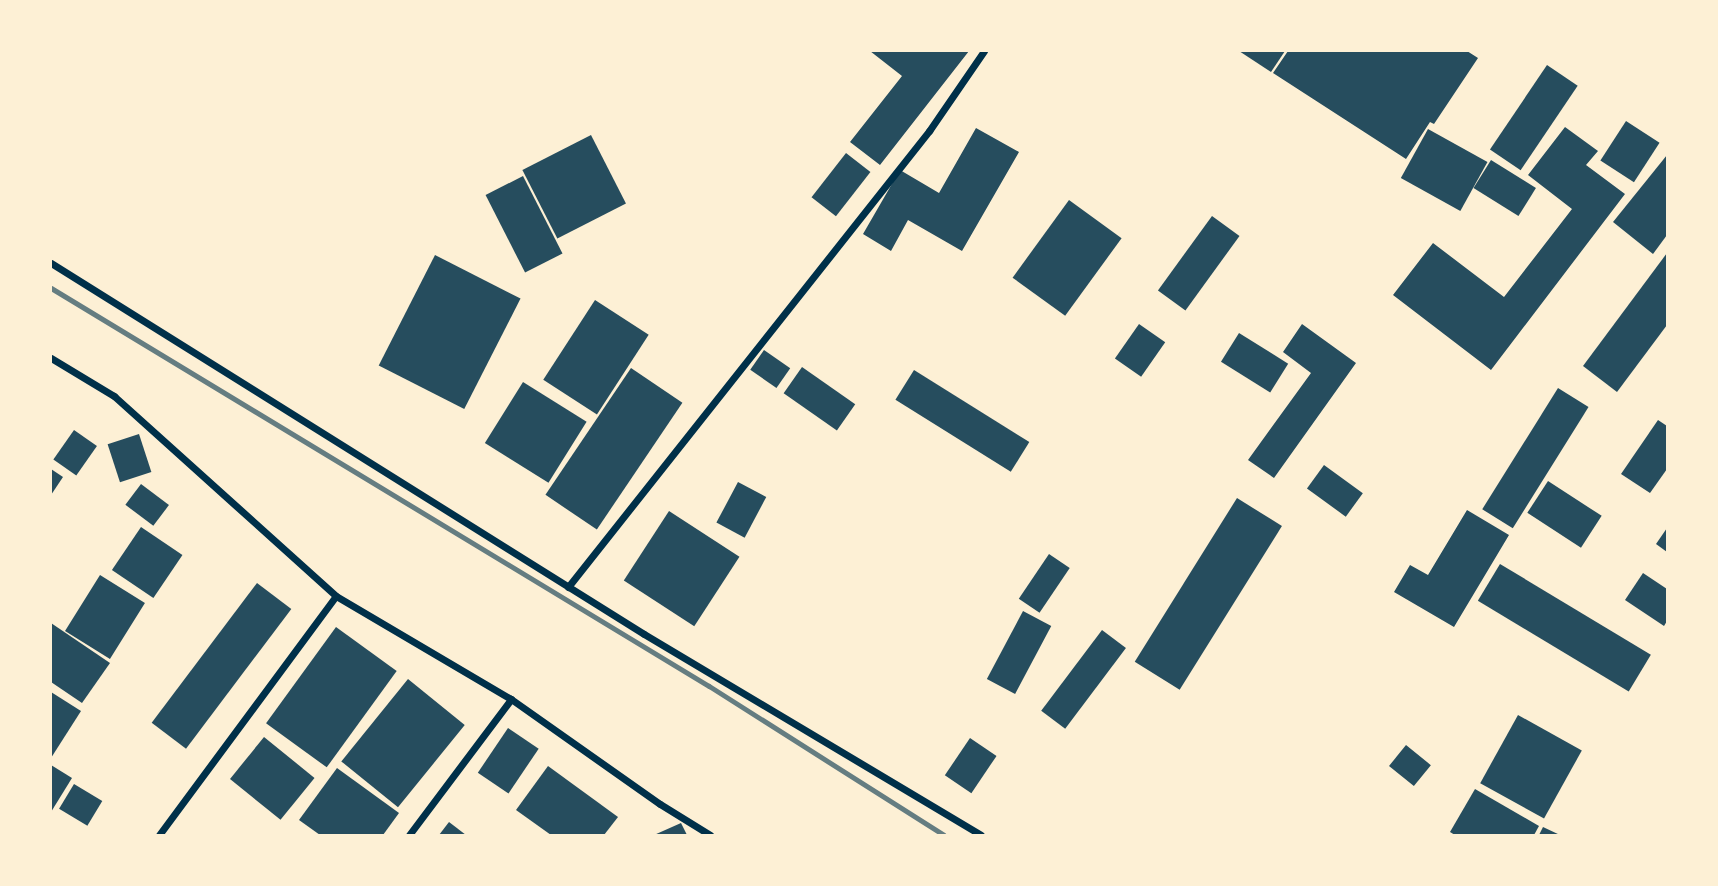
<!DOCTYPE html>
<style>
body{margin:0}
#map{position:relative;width:1718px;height:886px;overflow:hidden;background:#fdf0d5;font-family:Quicksand,sans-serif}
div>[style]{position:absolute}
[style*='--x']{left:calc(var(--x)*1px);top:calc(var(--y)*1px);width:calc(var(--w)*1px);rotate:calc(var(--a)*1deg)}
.building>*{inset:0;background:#264d5e;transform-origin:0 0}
.minor>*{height:7px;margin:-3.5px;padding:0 3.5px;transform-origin:3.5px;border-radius:3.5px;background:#003049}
.rail>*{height:5px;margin:-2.5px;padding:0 2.5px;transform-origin:2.5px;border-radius:2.5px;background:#657d81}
span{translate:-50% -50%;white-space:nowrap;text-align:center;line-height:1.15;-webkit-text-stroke:7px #fdf0d5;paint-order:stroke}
.frame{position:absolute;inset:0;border:52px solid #fdf0d5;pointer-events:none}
</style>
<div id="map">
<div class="building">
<i style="clip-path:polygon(870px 51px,969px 51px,880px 165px,850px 142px,902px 76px)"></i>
<i style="clip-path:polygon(1239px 51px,1285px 51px,1271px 72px)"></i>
<i style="clip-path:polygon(1288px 51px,1467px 51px,1478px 58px,1434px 124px,1430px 122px,1406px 159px,1273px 73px)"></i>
<i style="left:1547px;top:65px;width:37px;height:102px;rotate:34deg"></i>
<i style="left:1626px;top:121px;width:40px;height:47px;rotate:33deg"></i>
<i style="clip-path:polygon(1565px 127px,1598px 151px,1586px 165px,1625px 194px,1491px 370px,1393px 295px,1433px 243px,1504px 297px,1572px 209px,1528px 175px)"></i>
<i style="clip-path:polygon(976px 128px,1019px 152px,962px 251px,908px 220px,891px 251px,863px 234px,900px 170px,939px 193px)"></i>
<i style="left:1428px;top:129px;width:68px;height:56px;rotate:29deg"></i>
<i style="left:591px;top:135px;width:77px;height:77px;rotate:63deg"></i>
<i style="left:846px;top:153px;width:31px;height:56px;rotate:38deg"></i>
<i style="clip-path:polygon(1667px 155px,1667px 235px,1653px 254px,1613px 222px)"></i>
<i style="left:1491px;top:160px;width:53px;height:33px;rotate:32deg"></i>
<i style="left:523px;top:176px;width:87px;height:42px;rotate:63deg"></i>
<i style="left:1069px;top:200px;width:65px;height:96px;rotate:36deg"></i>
<i style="left:1212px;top:216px;width:34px;height:92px;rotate:36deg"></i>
<i style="clip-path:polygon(1667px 253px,1667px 325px,1617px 392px,1583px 366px)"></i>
<i style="left:435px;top:255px;width:96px;height:124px;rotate:27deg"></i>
<i style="left:595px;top:300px;width:64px;height:95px;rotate:33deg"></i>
<i style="left:1139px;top:324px;width:32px;height:42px;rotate:35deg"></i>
<i style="clip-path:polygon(1302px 324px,1356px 363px,1274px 478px,1248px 460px,1311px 373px,1283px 352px)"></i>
<i style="left:1239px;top:333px;width:58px;height:34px;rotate:32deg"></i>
<i style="left:764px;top:350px;width:32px;height:24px;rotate:35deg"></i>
<i style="left:802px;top:367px;width:65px;height:32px;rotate:35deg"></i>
<i style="left:631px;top:368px;width:62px;height:153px;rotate:34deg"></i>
<i style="left:914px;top:370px;width:136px;height:35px;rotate:32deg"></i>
<i style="left:523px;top:382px;width:75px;height:72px;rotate:32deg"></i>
<i style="left:1558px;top:388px;width:36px;height:143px;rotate:32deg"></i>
<i style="clip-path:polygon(1658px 420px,1667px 426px,1667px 469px,1650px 493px,1621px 474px)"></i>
<i style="left:74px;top:430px;width:28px;height:36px;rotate:35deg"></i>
<i style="left:139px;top:434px;width:40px;height:33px;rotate:72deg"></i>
<i style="left:1324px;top:465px;width:48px;height:29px;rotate:36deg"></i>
<i style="clip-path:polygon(51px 469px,63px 477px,51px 495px)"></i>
<i style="left:1548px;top:481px;width:64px;height:38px;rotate:33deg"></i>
<i style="left:738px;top:482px;width:32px;height:46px;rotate:28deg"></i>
<i style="left:141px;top:484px;width:35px;height:26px;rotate:37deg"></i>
<i style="left:1237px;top:498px;width:53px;height:193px;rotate:32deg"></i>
<i style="clip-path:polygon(1467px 510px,1509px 535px,1454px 627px,1394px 592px,1410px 565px,1428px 575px)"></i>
<i style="left:669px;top:511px;width:84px;height:83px;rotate:33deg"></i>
<i style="left:141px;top:527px;width:50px;height:52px;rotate:34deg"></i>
<i style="clip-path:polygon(1667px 528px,1667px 552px,1656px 544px)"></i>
<i style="left:1049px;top:554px;width:25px;height:54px;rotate:34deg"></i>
<i style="left:1500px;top:564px;width:176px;height:43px;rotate:31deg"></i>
<i style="clip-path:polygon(1643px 573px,1667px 589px,1667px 621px,1664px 626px,1625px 600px)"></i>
<i style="left:100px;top:575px;width:53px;height:66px;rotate:32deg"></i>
<i style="left:257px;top:583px;width:43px;height:175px;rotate:37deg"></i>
<i style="left:1023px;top:611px;width:32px;height:77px;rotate:28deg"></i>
<i style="clip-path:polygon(51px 623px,110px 663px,82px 703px,51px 682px)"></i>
<i style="left:336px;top:627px;width:75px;height:119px;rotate:36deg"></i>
<i style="left:1102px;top:630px;width:30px;height:101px;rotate:37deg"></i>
<i style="left:408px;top:679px;width:73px;height:106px;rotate:39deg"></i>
<i style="clip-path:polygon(51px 692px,81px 711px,51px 758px)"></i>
<i style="left:1518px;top:715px;width:73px;height:78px;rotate:29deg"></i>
<i style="left:508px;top:728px;width:37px;height:54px;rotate:34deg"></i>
<i style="left:264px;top:737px;width:65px;height:54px;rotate:39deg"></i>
<i style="left:970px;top:738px;width:32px;height:45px;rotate:34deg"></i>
<i style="left:1406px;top:745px;width:32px;height:27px;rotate:39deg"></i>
<i style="clip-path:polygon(51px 765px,72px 778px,51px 812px)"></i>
<i style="clip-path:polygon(548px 766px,618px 817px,604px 835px,551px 835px,516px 810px)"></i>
<i style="clip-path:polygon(337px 768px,399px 813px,383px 835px,320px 835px,299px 820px)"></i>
<i style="left:74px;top:784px;width:33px;height:29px;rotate:31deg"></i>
<i style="clip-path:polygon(1475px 789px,1539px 826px,1534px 835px,1455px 835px,1450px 832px)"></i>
<i style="clip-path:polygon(449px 822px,466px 835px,439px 835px)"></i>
<i style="clip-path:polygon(681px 823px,687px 835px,654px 835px)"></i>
<i style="clip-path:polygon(1543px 827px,1560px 835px,1539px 835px)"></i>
</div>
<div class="minor">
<i style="--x:51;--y:263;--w:699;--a:32.03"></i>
<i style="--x:644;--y:634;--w:392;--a:30.8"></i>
<i style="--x:51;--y:358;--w:74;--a:31.1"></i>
<i style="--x:114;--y:396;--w:299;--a:42"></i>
<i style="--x:336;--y:596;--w:203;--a:30.5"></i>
<i style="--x:511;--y:699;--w:182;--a:35.2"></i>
<i style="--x:660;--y:804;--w:59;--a:31.8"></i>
<i style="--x:568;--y:587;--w:582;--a:-51.63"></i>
<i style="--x:929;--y:131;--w:97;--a:-55.5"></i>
<i style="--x:159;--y:835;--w:297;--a:-53.5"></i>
<i style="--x:409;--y:835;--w:170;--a:-53.1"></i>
</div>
<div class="rail">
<i style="--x:51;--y:288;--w:769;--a:31.17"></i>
<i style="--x:709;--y:686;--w:278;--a:32.4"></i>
</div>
<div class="frame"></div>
</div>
